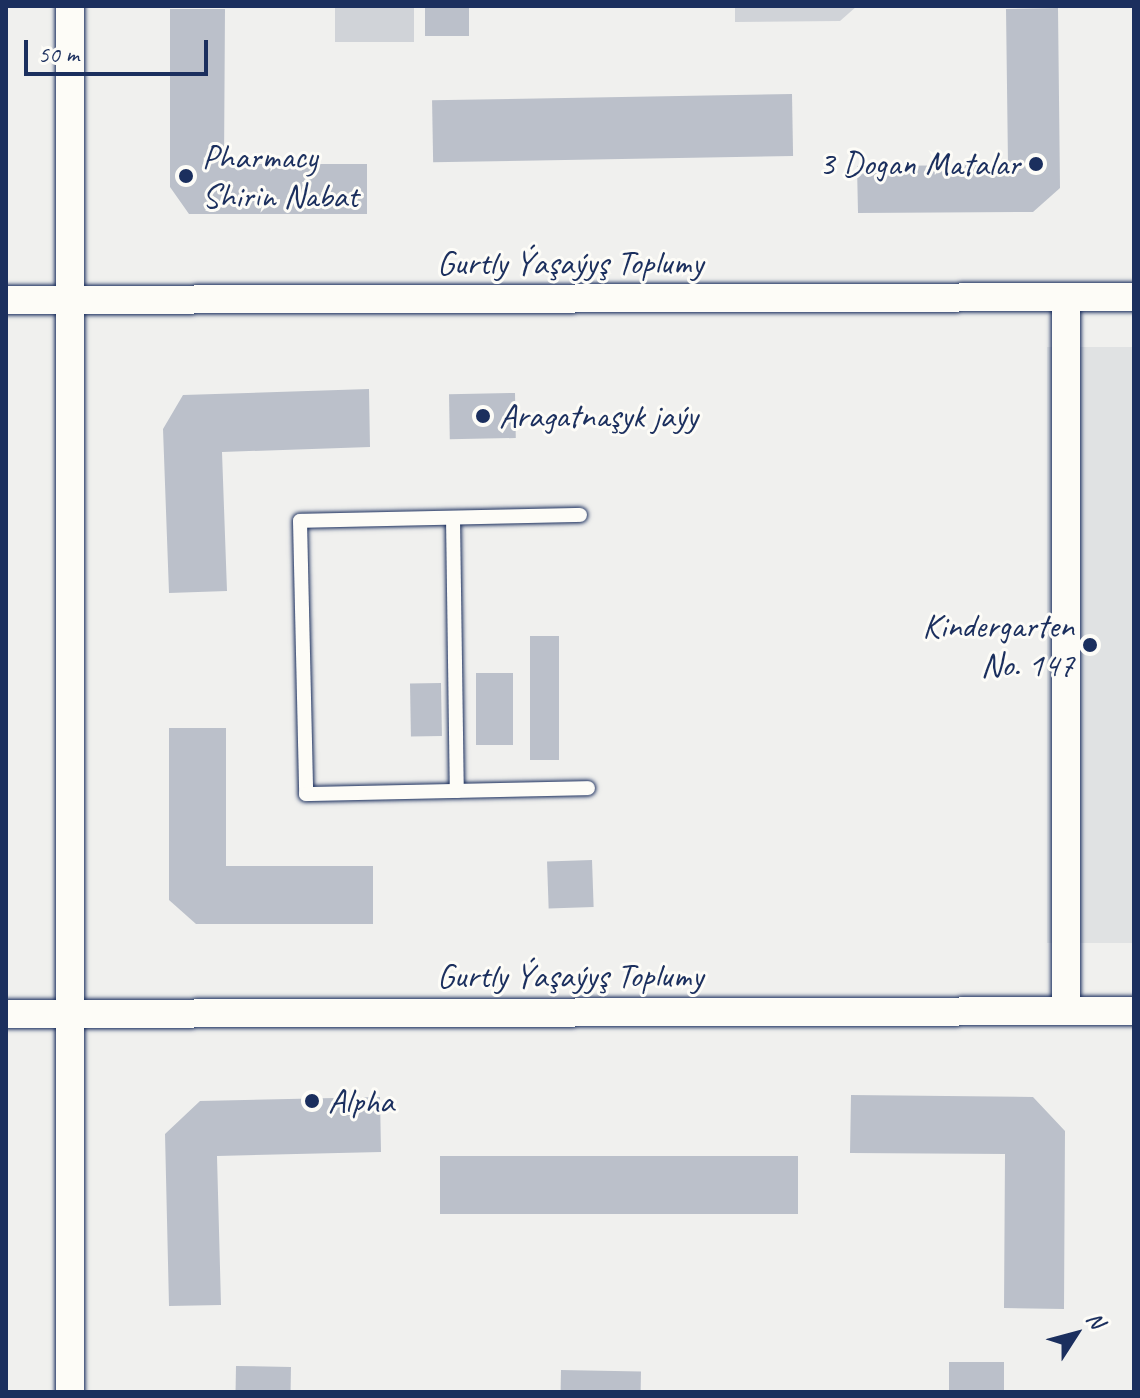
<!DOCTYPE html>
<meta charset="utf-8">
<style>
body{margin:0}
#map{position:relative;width:1140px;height:1398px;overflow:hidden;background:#f0f0ee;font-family:Caveat,sans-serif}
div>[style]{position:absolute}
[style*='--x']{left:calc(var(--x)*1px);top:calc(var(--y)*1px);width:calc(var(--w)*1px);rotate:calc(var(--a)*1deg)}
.built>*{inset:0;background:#e0e2e3;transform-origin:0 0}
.green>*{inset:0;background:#d0d3d8;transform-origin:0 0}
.building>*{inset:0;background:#bbc0ca;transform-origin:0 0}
.roads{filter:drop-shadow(0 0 2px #1b2f5e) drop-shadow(0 0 2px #1b2f5e)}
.lane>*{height:14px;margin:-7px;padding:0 7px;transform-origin:7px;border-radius:7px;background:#fdfcf7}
.street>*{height:28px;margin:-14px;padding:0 14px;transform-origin:14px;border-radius:14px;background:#fdfcf7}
.dots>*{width:22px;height:22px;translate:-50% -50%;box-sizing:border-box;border:4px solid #fdfcf7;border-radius:50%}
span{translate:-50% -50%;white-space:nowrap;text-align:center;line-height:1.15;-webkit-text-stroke:6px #fdfcf7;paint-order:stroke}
.poi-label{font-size:34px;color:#1b2f5e}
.left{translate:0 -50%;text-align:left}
.right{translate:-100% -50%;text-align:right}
.street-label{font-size:34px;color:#1b2f5e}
.frame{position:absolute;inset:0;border:8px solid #1b2f5e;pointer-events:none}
.north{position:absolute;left:1036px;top:1294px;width:80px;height:80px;-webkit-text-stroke:6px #fdfcf7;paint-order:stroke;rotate:54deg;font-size:22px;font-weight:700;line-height:32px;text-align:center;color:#1b2f5e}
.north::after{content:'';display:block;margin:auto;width:28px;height:36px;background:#1b2f5e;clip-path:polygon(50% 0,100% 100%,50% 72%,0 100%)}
.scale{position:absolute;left:24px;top:40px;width:184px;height:36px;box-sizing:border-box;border:4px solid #1b2f5e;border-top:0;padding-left:10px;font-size:24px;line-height:28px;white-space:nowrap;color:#1b2f5e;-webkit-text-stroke:6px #fdfcf7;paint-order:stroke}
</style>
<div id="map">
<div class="built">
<i style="left:1047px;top:347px;width:87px;height:596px"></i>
</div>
<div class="green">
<i style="left:335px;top:6px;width:79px;height:36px"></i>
<i style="clip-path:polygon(735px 6px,857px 6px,840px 21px,735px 22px)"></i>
</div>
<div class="building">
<i style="left:425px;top:6px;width:44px;height:30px"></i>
<i style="clip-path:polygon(1058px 8px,1060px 188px,1033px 212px,858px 213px,857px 166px,1008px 165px,1006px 9px)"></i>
<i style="clip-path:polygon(170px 9px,225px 9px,224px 164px,367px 164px,367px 214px,189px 214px,170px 187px)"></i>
<i style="left:792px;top:94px;width:62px;height:360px;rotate:89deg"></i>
<i style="clip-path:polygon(369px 389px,370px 447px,222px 452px,227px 591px,169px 593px,163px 429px,183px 395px)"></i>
<i style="left:515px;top:393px;width:45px;height:66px;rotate:89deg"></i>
<i style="left:530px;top:636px;width:29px;height:124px"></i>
<i style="left:476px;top:673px;width:37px;height:72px"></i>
<i style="left:441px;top:683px;width:53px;height:31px;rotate:89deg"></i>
<i style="clip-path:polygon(169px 728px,226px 728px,226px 866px,373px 866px,373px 924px,196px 924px,169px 900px)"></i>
<i style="left:592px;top:860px;width:47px;height:45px;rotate:88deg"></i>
<i style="clip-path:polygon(851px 1095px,1033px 1097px,1065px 1131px,1064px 1309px,1004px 1308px,1005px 1154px,850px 1153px)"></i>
<i style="clip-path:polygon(380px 1097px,381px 1152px,217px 1156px,221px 1305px,169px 1306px,165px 1134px,200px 1101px)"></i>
<i style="left:798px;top:1156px;width:58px;height:358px;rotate:90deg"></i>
<i style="left:949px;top:1362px;width:55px;height:30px"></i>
<i style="left:236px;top:1366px;width:55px;height:26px;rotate:1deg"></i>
<i style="left:561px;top:1370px;width:80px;height:22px;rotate:1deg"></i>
</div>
<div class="roads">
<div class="lane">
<i style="--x:580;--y:515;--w:280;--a:178.8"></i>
<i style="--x:300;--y:521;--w:273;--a:88.7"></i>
<i style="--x:306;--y:794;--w:282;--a:-1.2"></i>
<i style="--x:453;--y:518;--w:273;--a:89.2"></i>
</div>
<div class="street">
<i style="--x:70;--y:6;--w:1386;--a:90"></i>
<i style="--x:1066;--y:297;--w:713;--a:90"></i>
<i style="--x:6;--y:300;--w:1128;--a:-0.15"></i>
<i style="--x:6;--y:1014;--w:1128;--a:-0.15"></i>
</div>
</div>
<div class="dots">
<i style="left:1036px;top:164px;background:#1b2f5e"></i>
<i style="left:186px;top:176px;background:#1b2f5e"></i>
<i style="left:483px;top:416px;background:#1b2f5e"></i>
<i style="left:1090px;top:645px;background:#1b2f5e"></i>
<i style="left:312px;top:1101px;background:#1b2f5e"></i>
</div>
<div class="poi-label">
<span class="left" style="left:202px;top:176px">Pharmacy<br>Shirin Nabat</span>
<span class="right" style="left:1020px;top:164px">3 Dogan Matalar</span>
<span class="left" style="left:499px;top:416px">Aragatnaşyk jaýy</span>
<span class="right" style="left:1074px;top:645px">Kindergarten<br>No. 147</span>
<span class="left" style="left:328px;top:1101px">Alpha</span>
</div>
<div class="street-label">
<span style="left:570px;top:263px">Gurtly Ýaşaýyş Toplumy</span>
<span style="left:570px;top:976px">Gurtly Ýaşaýyş Toplumy</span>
</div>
<div class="frame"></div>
<div class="north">N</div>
<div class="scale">50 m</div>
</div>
